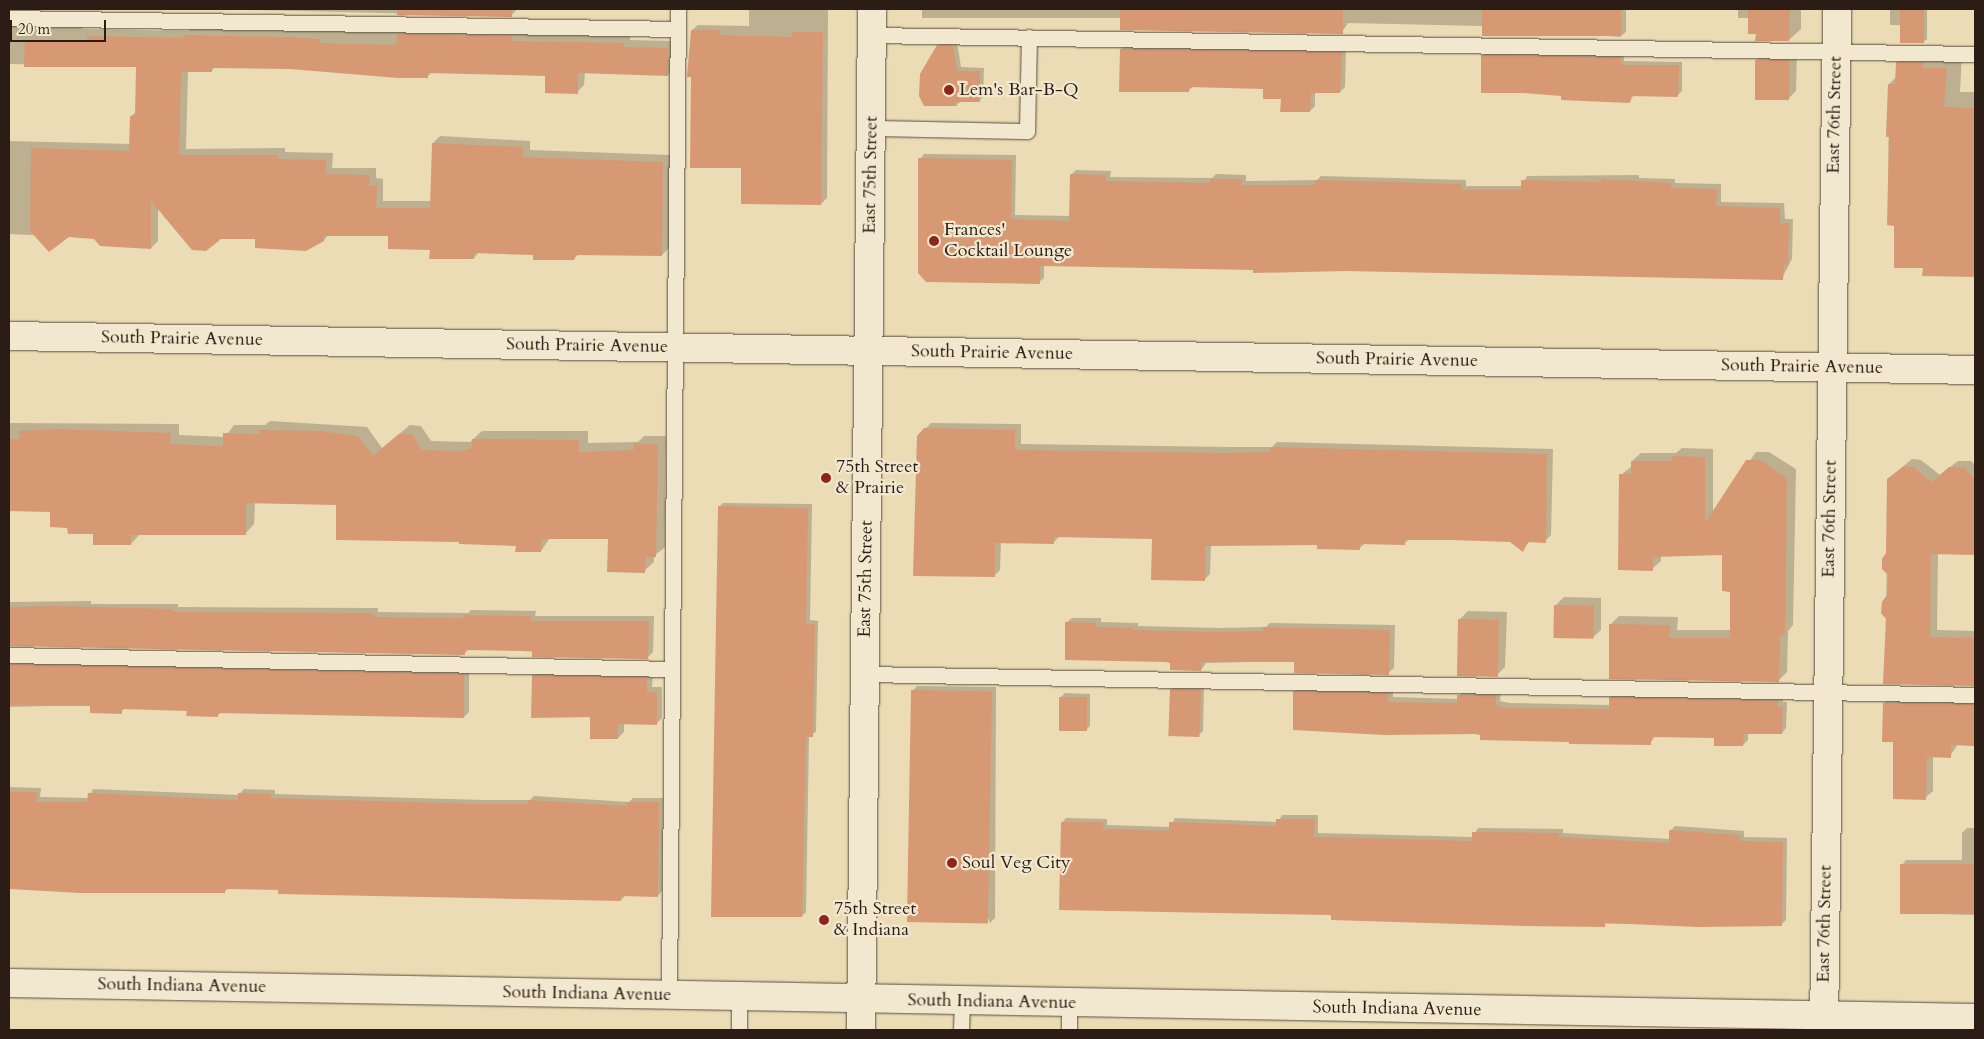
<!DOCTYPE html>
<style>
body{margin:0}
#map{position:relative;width:1984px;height:1039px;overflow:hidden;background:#ebdcb5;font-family:Cardo,serif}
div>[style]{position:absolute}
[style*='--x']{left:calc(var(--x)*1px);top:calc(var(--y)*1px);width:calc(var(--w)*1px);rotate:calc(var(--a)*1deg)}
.shadow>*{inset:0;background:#0003}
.building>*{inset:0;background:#d79874;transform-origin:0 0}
.roads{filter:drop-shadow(0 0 1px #5b4d3e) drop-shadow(0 0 1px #5b4d3e)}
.lane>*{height:15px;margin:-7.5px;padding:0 7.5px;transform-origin:7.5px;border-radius:7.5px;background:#f2e8cf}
.street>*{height:28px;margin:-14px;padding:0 14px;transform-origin:14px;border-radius:14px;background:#f2e8cf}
.secondary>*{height:28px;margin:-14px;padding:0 14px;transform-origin:14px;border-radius:14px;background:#f2e8cf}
.dots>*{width:14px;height:14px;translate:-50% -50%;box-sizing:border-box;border:2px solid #f2e8cf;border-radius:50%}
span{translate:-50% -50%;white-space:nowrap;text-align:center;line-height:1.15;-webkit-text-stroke:4.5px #f2e8cf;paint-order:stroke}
.poi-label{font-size:18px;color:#2b1d16}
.left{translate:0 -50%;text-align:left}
.street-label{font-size:18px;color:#2b1d16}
.frame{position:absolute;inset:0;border:10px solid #2b1d16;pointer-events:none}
.scale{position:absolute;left:10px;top:20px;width:96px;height:22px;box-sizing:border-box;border:2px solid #2b1d16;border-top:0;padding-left:6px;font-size:15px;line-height:18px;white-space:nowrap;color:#2b1d16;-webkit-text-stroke:4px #f2e8cf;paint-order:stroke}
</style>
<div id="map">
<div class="shadow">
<i style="clip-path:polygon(206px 9px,517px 9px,511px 16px)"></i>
<i style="clip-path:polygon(749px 9px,828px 9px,827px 198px,821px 204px,743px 167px,692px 30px,698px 25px,749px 26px)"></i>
<i style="clip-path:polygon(922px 9px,1626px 9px,1626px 32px,1620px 37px,1483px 26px,1348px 23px,1342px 32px,1121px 18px,922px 18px)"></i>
<i style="clip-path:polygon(1738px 9px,1801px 9px,1801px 29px,1789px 40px,1757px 33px,1749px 18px,1738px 18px)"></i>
<i style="clip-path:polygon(1890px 9px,1927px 9px,1927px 39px,1923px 42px,1900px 25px,1890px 25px)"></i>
<i style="clip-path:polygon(9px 16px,82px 22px,82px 29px,188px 31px,192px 28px,518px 29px,518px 34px,630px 36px,630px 40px,675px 41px,675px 68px,668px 75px,585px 72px,584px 85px,577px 92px,547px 75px,432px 72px,427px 77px,290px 67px,216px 66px,211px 71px,188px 71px,186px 149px,285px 148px,285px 152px,333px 153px,332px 168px,376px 168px,376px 178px,383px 179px,383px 201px,432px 201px,433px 143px,440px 136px,530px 141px,530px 150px,670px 155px,669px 248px,662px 255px,579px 254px,574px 259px,534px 253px,479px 252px,474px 258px,431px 249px,389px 235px,329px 234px,324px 240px,256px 237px,158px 208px,158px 241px,151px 248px,95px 238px,9px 234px,9px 141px,131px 144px,131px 116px,137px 111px,138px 66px,9px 64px)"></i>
<i style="clip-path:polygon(942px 42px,957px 42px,961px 67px,984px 68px,983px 97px,979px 101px,961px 101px,957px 105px,938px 46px)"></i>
<i style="clip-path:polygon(1126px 44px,1346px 48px,1345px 87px,1340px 92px,1315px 91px,1315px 106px,1310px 111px,1265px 87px,1194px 86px,1188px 91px,1121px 49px)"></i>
<i style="clip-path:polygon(1913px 47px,1962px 53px,1960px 92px,1975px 92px,1975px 276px,1924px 275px,1924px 267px,1895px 224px,1888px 224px,1889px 84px,1896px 77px,1897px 63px)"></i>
<i style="clip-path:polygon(1487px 52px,1624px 54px,1624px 61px,1682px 62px,1682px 91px,1678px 95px,1634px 94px,1630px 102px,1562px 95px,1483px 55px)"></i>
<i style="clip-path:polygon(1765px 52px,1797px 52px,1796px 91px,1788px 99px,1756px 60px)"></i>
<i style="clip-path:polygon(924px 154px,1016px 155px,1015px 215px,1071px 216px,1071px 175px,1076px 170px,1111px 171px,1110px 177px,1212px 178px,1216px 174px,1246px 175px,1246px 181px,1317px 180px,1321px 176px,1466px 180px,1466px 186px,1522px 186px,1527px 176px,1639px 175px,1639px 178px,1675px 179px,1675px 183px,1721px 184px,1721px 202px,1784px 203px,1785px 219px,1793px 219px,1792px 259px,1782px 278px,1044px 265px,1044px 278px,1039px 282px,920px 159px)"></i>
<i style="clip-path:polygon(270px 421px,367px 427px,382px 448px,410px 425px,421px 426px,431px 441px,470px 442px,482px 431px,588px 431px,588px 443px,638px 442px,644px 436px,666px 436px,665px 547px,654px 556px,654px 562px,644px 571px,609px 538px,550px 538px,541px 551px,517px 545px,460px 540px,337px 504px,255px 502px,254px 524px,245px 534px,140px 534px,131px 544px,67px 527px,51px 511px,9px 510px,9px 423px,179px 424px,179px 435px,225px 437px,234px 425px,265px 425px)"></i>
<i style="clip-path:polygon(931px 423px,1021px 424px,1021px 444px,1231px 447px,1272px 447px,1277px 442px,1553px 449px,1551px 535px,1545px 541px,1530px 541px,1522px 550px,1511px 540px,1410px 538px,1404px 544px,1365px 543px,1359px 549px,1318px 544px,1211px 545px,1210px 574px,1204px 580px,1153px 537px,1059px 537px,1053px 543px,1001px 542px,1000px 570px,994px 576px,918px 436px)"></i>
<i style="clip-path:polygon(1682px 448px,1713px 449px,1713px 513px,1756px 452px,1769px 452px,1796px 469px,1793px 625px,1788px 631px,1787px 672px,1778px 681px,1611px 624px,1619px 616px,1678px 617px,1677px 630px,1731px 630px,1731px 590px,1723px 554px,1661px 556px,1661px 561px,1652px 569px,1621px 475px,1632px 466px,1632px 461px,1641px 453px,1676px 453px)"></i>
<i style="clip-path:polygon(1912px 459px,1921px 460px,1940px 475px,1958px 461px,1971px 461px,1975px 465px,1975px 554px,1938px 553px,1937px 630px,1975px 631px,1975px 684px,1885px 683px,1888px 479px)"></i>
<i style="clip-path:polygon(723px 503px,812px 504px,810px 620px,818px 621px,816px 732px,809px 736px,806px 912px,802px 916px,719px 507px)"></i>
<i style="clip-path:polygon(1564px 597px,1601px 598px,1601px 630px,1592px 638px,1556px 605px)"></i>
<i style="clip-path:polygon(91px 601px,91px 604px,178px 604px,178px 607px,378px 608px,378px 612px,468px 613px,471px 610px,536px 611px,535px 616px,654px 616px,653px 652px,647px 658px,470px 648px,464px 654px,9px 644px,9px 602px)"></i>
<i style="clip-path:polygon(1468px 611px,1507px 612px,1505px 667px,1497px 675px,1459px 620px)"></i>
<i style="clip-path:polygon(1072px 618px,1101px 618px,1101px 622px,1138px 623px,1138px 626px,1220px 628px,1266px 627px,1270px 623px,1395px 625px,1394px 668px,1388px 673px,1295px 661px,1206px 663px,1201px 670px,1171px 663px,1066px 623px)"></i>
<i style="clip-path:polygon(9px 656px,469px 669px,469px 712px,464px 717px,222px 712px,217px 716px,188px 710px,125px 708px,121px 712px,92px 705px,9px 707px)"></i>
<i style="clip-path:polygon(539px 670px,653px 672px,652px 687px,662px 687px,662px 718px,656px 724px,624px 723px,624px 732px,618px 738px,533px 676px)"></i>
<i style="clip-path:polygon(917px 686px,996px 687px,995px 918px,990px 923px,912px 691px)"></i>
<i style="clip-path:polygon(1175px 686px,1204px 686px,1203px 731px,1199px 735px,1171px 690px)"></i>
<i style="clip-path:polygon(1300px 687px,1393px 689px,1393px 697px,1458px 699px,1463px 690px,1501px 691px,1500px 701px,1509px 703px,1610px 705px,1610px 698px,1615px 693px,1783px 696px,1783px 702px,1787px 702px,1786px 728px,1782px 733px,1748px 733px,1748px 740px,1743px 745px,1715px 737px,1655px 736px,1650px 744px,1481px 734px,1295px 692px)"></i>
<i style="clip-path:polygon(1065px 693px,1090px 694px,1090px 726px,1086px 730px,1061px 697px)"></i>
<i style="clip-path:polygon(1892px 696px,1975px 697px,1975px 745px,1958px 744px,1950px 756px,1933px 756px,1933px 791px,1925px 798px,1884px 703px)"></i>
<i style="clip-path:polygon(9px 787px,41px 788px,40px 797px,89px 798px,93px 789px,239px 795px,244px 789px,275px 790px,275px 794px,484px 800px,530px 800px,534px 796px,629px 802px,633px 798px,663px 798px,662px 891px,658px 896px,625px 896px,621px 900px,279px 889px,229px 888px,224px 892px,9px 887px)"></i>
<i style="clip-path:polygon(1282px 815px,1318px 815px,1318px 833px,1473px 837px,1478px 828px,1563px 829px,1563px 833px,1670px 839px,1670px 831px,1675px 826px,1744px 831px,1744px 837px,1787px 838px,1786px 920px,1781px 925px,1419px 922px,1332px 914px,1062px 823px,1066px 818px,1107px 819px,1107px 825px,1170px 827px,1175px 818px,1278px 822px)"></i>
<i style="clip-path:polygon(1967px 828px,1975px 828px,1975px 915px,1901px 913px,1902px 865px,1906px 860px,1962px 860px,1962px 833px)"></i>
</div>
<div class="building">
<i style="clip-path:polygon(397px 9px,512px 9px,512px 17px,397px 15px)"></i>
<i style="clip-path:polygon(1120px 9px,1343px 9px,1343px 34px,1120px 30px)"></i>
<i style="left:1482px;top:9px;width:139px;height:27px"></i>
<i style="clip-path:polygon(1748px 9px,1790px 9px,1789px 41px,1755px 41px,1756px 34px,1748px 34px)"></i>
<i style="left:1900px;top:9px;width:24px;height:34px"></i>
<i style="clip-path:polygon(691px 30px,720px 30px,720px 35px,792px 37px,792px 32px,823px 32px,821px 205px,741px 204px,741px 168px,690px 168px,691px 77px,687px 77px)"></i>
<i style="clip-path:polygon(397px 34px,512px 36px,511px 41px,624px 43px,623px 47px,668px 48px,668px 76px,578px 73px,578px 94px,545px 93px,545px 76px,428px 73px,428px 78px,398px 78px,290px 69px,212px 68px,212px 72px,181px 72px,179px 155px,278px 155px,278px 159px,326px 160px,326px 174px,370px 175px,369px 185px,377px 186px,376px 208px,430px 208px,432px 143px,523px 147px,523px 157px,663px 162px,662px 256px,575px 255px,574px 260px,533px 260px,533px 255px,474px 253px,474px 259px,429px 259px,430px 250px,388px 249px,388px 236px,324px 236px,324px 241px,306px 251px,255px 248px,255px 239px,221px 239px,206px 251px,192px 250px,151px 201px,151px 249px,100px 246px,94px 239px,69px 237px,49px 252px,30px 231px,31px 148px,129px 151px,130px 116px,135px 116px,136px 67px,24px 67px,25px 40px,87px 40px,87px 36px,183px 38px,183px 35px,286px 37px,320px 39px,319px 43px,396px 45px)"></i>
<i style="clip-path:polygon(937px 45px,953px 46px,957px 71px,980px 71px,980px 102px,956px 102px,957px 106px,924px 106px,919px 96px,920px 74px)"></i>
<i style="clip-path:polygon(1120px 49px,1342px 52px,1340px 93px,1311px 93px,1310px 112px,1280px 112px,1281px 99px,1263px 99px,1263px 89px,1189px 87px,1189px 92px,1119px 92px)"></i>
<i style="clip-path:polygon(1481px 55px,1621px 57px,1621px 65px,1679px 65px,1678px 97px,1631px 96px,1630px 103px,1561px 100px,1561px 96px,1523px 93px,1481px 93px)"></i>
<i style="left:1755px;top:60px;width:34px;height:40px"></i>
<i style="clip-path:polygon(1896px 62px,1923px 62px,1923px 68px,1947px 68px,1944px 107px,1975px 108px,1975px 277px,1922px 276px,1923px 268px,1894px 268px,1894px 226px,1887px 225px,1889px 137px,1886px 137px,1888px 84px,1895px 84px)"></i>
<i style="clip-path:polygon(918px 158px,1012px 160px,1011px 219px,1069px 221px,1070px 174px,1106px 175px,1106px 181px,1210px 183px,1210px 179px,1242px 179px,1242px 185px,1315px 185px,1315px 180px,1462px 184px,1462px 190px,1521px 190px,1521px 180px,1601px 182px,1601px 179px,1671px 183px,1671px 188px,1717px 189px,1716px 206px,1780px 208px,1780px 224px,1789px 223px,1788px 265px,1784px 265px,1783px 280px,1345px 271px,1253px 273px,1253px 270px,1040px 266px,1040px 284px,926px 282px,918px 273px)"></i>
<i style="clip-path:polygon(924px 428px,1015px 430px,1015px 450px,1224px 453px,1270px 452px,1270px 447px,1547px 454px,1546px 543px,1528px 542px,1523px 552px,1510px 542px,1452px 540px,1405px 540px,1405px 545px,1360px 544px,1360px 550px,1317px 549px,1317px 545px,1205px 546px,1205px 581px,1151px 580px,1152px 539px,1054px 537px,1054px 544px,995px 543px,995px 577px,913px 576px,917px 436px)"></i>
<i style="clip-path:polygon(59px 429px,171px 433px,170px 444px,223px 446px,223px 433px,259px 434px,259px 430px,320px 431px,358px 436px,373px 456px,399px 434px,412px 434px,422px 450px,460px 451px,472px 448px,472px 439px,579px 440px,579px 452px,634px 450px,634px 444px,658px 444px,656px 557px,646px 557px,645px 573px,607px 572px,608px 539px,542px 539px,541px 552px,515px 552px,516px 546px,459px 544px,459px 542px,336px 540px,336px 505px,246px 503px,246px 535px,131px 535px,131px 545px,93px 545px,93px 534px,68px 534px,67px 528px,50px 527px,50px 512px,9px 511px,9px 439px,20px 439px,19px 431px)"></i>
<i style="clip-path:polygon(1672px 456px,1705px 457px,1705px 523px,1746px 460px,1760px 460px,1787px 478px,1785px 635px,1780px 635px,1779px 682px,1609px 679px,1609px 624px,1670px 625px,1669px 638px,1730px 638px,1730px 592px,1722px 591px,1722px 555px,1653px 557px,1653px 571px,1618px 570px,1619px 474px,1631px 474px,1631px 461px,1672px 461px)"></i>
<i style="clip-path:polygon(1904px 466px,1913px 467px,1932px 482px,1949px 467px,1964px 468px,1975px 479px,1975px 555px,1931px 554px,1930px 637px,1975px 638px,1974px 686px,1883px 684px,1886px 619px,1881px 613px,1882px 602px,1887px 595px,1888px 575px,1882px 569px,1882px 559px,1886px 553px,1887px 479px)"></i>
<i style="clip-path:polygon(718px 506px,808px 508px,806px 624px,815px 624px,813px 737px,806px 737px,802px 917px,711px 917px)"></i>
<i style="left:1554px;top:605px;width:40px;height:33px;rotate:1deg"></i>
<i style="clip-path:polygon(55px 606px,173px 609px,173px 612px,373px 613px,373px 617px,464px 618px,464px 615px,531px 616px,531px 621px,649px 621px,648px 659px,532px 657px,532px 651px,465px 650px,465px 655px,9px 646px,9px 607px)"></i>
<i style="left:1458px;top:619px;width:41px;height:57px;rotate:1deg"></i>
<i style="clip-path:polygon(1065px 622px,1096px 623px,1096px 627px,1133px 628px,1133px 630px,1214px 632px,1263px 631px,1263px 627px,1390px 630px,1389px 675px,1294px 673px,1294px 662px,1202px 662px,1201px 671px,1170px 670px,1170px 663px,1165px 662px,1065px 660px)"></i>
<i style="clip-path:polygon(9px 664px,464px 674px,464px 718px,218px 713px,218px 717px,186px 716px,187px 711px,122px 709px,122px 714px,90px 713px,90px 706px,9px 705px)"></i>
<i style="clip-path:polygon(532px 675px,647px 678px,647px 692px,657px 692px,657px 725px,618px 724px,618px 739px,590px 739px,590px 717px,531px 718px)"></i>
<i style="left:1170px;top:689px;width:31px;height:47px;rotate:2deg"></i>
<i style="left:911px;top:690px;width:81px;height:232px;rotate:1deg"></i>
<i style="clip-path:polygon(1293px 691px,1389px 693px,1388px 702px,1457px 703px,1457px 695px,1496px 695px,1496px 705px,1504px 708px,1609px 709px,1609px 697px,1778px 701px,1778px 707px,1783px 707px,1782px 734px,1744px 734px,1743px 746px,1714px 746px,1714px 738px,1651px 737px,1651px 745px,1569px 744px,1569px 742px,1480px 740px,1480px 735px,1475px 734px,1384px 735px,1293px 730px)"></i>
<i style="left:1059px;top:697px;width:28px;height:34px"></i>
<i style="clip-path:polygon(1883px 703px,1974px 704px,1975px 746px,1951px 745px,1951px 758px,1927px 757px,1926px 800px,1893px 799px,1893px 742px,1882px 742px)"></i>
<i style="clip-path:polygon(9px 792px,37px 792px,36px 802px,87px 802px,88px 793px,238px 800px,238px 793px,271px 794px,271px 798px,478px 804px,528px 804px,528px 800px,627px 806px,627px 802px,659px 802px,658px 897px,621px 896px,621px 901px,278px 894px,278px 890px,225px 889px,225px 893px,80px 893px,9px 889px)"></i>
<i style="clip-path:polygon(1276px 819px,1315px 819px,1314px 837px,1472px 841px,1472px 832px,1559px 833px,1559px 837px,1669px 843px,1669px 830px,1740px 835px,1740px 841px,1783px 842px,1782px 926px,1698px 927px,1605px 923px,1605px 927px,1525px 926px,1331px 920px,1331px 915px,1059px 910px,1061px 822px,1103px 822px,1103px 829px,1169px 831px,1169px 822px,1276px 826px)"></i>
<i style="left:1900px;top:864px;width:75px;height:50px"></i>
</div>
<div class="roads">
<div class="lane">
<i style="--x:9;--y:18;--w:669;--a:0.94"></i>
<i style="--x:872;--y:35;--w:1103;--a:0.99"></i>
<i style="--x:871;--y:128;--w:156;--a:1.1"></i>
<i style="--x:1027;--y:131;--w:94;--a:-88.8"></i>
<i style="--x:9;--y:655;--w:663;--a:1.21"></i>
<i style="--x:865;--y:674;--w:1110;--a:1.08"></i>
<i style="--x:669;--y:996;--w:987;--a:-89.48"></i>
<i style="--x:739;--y:1030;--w:33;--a:-90"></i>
<i style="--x:961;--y:1030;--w:29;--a:-88"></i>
<i style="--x:1069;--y:1030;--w:27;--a:-90"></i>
</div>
<div class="street">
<i style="--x:9;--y:336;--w:1966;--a:0.99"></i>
<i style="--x:9;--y:983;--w:1966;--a:1.02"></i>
</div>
<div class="secondary">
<i style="--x:861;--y:1030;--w:1021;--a:-89.38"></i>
<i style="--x:1824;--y:1030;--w:1021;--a:-89.27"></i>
</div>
</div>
<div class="dots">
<i style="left:949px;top:90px;background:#8f2418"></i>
<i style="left:934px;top:241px;background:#8f2418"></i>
<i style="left:826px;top:478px;background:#8f2418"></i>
<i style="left:952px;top:863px;background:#8f2418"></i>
<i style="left:824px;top:920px;background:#8f2418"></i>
</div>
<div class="poi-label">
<span class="left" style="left:959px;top:90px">Lem's Bar-B-Q</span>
<span class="left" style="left:944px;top:241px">Frances'<br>Cocktail Lounge</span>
<span class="left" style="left:836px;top:478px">75th Street<br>&amp; Prairie</span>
<span class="left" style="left:962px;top:863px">Soul Veg City</span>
<span class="left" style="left:834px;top:920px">75th Street<br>&amp; Indiana</span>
</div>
<div class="street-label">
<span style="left:1835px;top:115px;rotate:-89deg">East 76th Street</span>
<span style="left:871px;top:175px;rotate:-89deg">East 75th Street</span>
<span style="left:182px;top:339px;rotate:1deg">South Prairie Avenue</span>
<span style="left:587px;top:346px;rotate:1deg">South Prairie Avenue</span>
<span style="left:992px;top:353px;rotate:1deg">South Prairie Avenue</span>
<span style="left:1397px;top:360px;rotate:1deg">South Prairie Avenue</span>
<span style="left:1802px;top:367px;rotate:1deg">South Prairie Avenue</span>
<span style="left:1830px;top:519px;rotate:-89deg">East 76th Street</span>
<span style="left:866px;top:579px;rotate:-89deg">East 75th Street</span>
<span style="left:1825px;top:924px;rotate:-89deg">East 76th Street</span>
<span style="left:182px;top:986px;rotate:1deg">South Indiana Avenue</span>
<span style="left:587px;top:994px;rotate:1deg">South Indiana Avenue</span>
<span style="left:992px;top:1002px;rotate:1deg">South Indiana Avenue</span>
<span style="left:1397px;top:1009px;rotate:1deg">South Indiana Avenue</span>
</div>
<div class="frame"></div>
<div class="scale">20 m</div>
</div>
